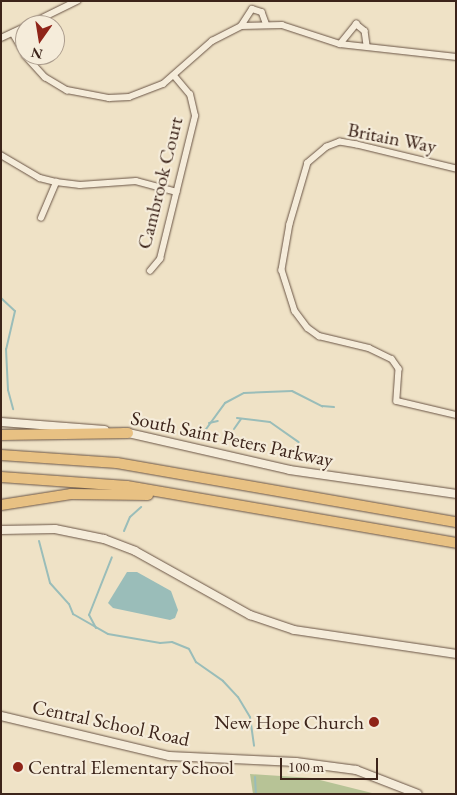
<!DOCTYPE html>
<style>
body{margin:0}
#map{position:relative;width:457px;height:795px;overflow:hidden;background:#efe2c6;font-family:"EB Garamond",serif}
div>[style]{position:absolute}
[style*='--x']{left:calc(var(--x)*1px);top:calc(var(--y)*1px);width:calc(var(--w)*1px);rotate:calc(var(--a)*1deg)}
.green>*{inset:0;background:#b7c396}
.water>*{inset:0;background:#9abdb9}
.stream>*{height:2px;margin:-1px;padding:0 1px;transform-origin:1px;border-radius:1px;background:#9abdb9}
.roads{filter:drop-shadow(0 0 1px #695445) drop-shadow(0 0 1px #695445)}
.minor>*{height:5.5px;margin:-2.75px;padding:0 2.75px;transform-origin:2.75px;border-radius:2.75px;background:#f5ecda}
.secondary>*{height:8px;margin:-4px;padding:0 4px;transform-origin:4px;border-radius:4px;background:#f5ecda}
.motorway>*{height:10px;margin:-5px;padding:0 5px;transform-origin:5px;border-radius:5px;background:#e8c183}
.dots>*{width:14px;height:14px;translate:-50% -50%;box-sizing:border-box;border:2px solid #f5ecda;border-radius:50%}
span{translate:-50% -50%;white-space:nowrap;text-align:center;line-height:1.15;-webkit-text-stroke:4.5px #f5ecda;paint-order:stroke}
.street-label{font-size:20px;color:#3c241a}
.poi-label{font-size:20px;color:#3c241a}
.right{translate:-100% -50%;text-align:right}
.left{translate:0 -50%;text-align:left}
.frame{position:absolute;inset:0;border:2px solid #3c241a;pointer-events:none}
.north{position:absolute;left:15px;top:15px;width:50px;height:50px;box-sizing:border-box;background:#f5ecda;border:1px solid #ab9c8d;border-radius:50%;rotate:193deg;font-size:14px;font-weight:700;line-height:20px;text-align:center;color:#3c241a}
.north::after{content:'';display:block;margin:auto;width:18px;height:22px;background:#8f2418;clip-path:polygon(50% 0,100% 100%,50% 72%,0 100%)}
.scale{position:absolute;left:280px;top:758px;width:98px;height:22px;box-sizing:border-box;border:2px solid #3c241a;border-top:0;padding-left:6px;font-size:15px;line-height:18px;white-space:nowrap;color:#3c241a;-webkit-text-stroke:4px #f5ecda;paint-order:stroke}
</style>
<div id="map">
<div class="green">
<i style="clip-path:polygon(250px 774px,312px 778px,376px 794px,253px 794px)"></i>
</div>
<div class="water">
<i style="clip-path:polygon(127px 572px,137px 572px,171px 591px,178px 610px,175px 618px,170px 620px,113px 608px,108px 603px)"></i>
</div>
<div class="stream">
<i style="--x:1;--y:298;--w:19;--a:43"></i>
<i style="--x:15;--y:311;--w:39;--a:103"></i>
<i style="--x:6;--y:349;--w:41;--a:87.2"></i>
<i style="--x:8;--y:390;--w:20;--a:75"></i>
<i style="--x:237;--y:418;--w:33;--a:7"></i>
<i style="--x:270;--y:422;--w:35;--a:35"></i>
<i style="--x:209;--y:423;--w:9;--a:-13"></i>
<i style="--x:234;--y:429;--w:12;--a:-55"></i>
<i style="--x:201;--y:436;--w:41;--a:-54"></i>
<i style="--x:225;--y:403;--w:21;--a:-28"></i>
<i style="--x:244;--y:393;--w:48;--a:-2.4"></i>
<i style="--x:292;--y:391;--w:34;--a:27"></i>
<i style="--x:322;--y:406;--w:12;--a:5"></i>
<i style="--x:124;--y:531;--w:15;--a:-67"></i>
<i style="--x:130;--y:517;--w:15;--a:-42"></i>
<i style="--x:39;--y:541;--w:43;--a:75.3"></i>
<i style="--x:50;--y:583;--w:28;--a:48"></i>
<i style="--x:69;--y:604;--w:11;--a:68"></i>
<i style="--x:73;--y:614;--w:40;--a:29.7"></i>
<i style="--x:108;--y:634;--w:53;--a:9.8"></i>
<i style="--x:160;--y:643;--w:12;--a:-5"></i>
<i style="--x:172;--y:642;--w:18;--a:22"></i>
<i style="--x:189;--y:649;--w:15;--a:62"></i>
<i style="--x:196;--y:662;--w:33;--a:35"></i>
<i style="--x:223;--y:681;--w:22;--a:47"></i>
<i style="--x:238;--y:697;--w:23;--a:59"></i>
<i style="--x:250;--y:717;--w:29;--a:82"></i>
<i style="--x:96;--y:628;--w:15;--a:-118"></i>
<i style="--x:89;--y:615;--w:62;--a:-68.4"></i>
<i style="--x:255;--y:777;--w:17;--a:87"></i>
</div>
<div class="roads">
<div class="minor">
<i style="--x:28;--y:25;--w:55;--a:-26.1"></i>
<i style="--x:241;--y:26;--w:20;--a:-57"></i>
<i style="--x:252;--y:9;--w:10;--a:17"></i>
<i style="--x:262;--y:12;--w:12;--a:70"></i>
<i style="--x:13;--y:33;--w:24;--a:60"></i>
<i style="--x:1;--y:38;--w:26;--a:-25"></i>
<i style="--x:340;--y:44;--w:26;--a:-51"></i>
<i style="--x:356;--y:24;--w:11;--a:38"></i>
<i style="--x:365;--y:31;--w:15;--a:82"></i>
<i style="--x:25;--y:55;--w:30;--a:48"></i>
<i style="--x:45;--y:77;--w:26;--a:31"></i>
<i style="--x:67;--y:90;--w:43;--a:10.8"></i>
<i style="--x:109;--y:98;--w:20;--a:-3"></i>
<i style="--x:129;--y:97;--w:36;--a:-21"></i>
<i style="--x:163;--y:84;--w:65;--a:-41.3"></i>
<i style="--x:212;--y:41;--w:33;--a:-27"></i>
<i style="--x:241;--y:26;--w:41;--a:-1.4"></i>
<i style="--x:282;--y:25;--w:61;--a:18.1"></i>
<i style="--x:340;--y:44;--w:117;--a:6.4"></i>
<i style="--x:1;--y:155;--w:45;--a:30.5"></i>
<i style="--x:40;--y:178;--w:16;--a:14"></i>
<i style="--x:56;--y:182;--w:24;--a:7"></i>
<i style="--x:80;--y:185;--w:56;--a:-4.1"></i>
<i style="--x:136;--y:181;--w:42;--a:15"></i>
<i style="--x:456;--y:169;--w:102;--a:-166.4"></i>
<i style="--x:357;--y:145;--w:17;--a:-170"></i>
<i style="--x:340;--y:142;--w:14;--a:159"></i>
<i style="--x:327;--y:147;--w:25;--a:140"></i>
<i style="--x:308;--y:163;--w:64;--a:106.4"></i>
<i style="--x:290;--y:224;--w:47;--a:99.9"></i>
<i style="--x:282;--y:270;--w:43;--a:72.4"></i>
<i style="--x:295;--y:311;--w:21;--a:53"></i>
<i style="--x:308;--y:328;--w:14;--a:36"></i>
<i style="--x:319;--y:336;--w:51;--a:13.5"></i>
<i style="--x:369;--y:348;--w:25;--a:26"></i>
<i style="--x:392;--y:359;--w:12;--a:55"></i>
<i style="--x:399;--y:369;--w:32;--a:94"></i>
<i style="--x:397;--y:401;--w:61;--a:13.3"></i>
<i style="--x:41;--y:218;--w:39;--a:-67"></i>
<i style="--x:150;--y:271;--w:16;--a:-50"></i>
<i style="--x:160;--y:259;--w:147;--a:-76.2"></i>
<i style="--x:195;--y:116;--w:22;--a:-103"></i>
<i style="--x:190;--y:95;--w:25;--a:-130"></i>
</div>
<div class="secondary">
<i style="--x:1;--y:422;--w:104;--a:4.4"></i>
<i style="--x:124;--y:432;--w:170;--a:12.9"></i>
<i style="--x:290;--y:470;--w:168;--a:8.2"></i>
<i style="--x:1;--y:530;--w:54;--a:-1.1"></i>
<i style="--x:55;--y:529;--w:50;--a:11.5"></i>
<i style="--x:104;--y:539;--w:33;--a:21"></i>
<i style="--x:135;--y:551;--w:132;--a:29.1"></i>
<i style="--x:250;--y:615;--w:46;--a:18.8"></i>
<i style="--x:294;--y:630;--w:164;--a:8.4"></i>
<i style="--x:1;--y:716;--w:173;--a:13.4"></i>
<i style="--x:169;--y:756;--w:127;--a:2.7"></i>
<i style="--x:296;--y:762;--w:61;--a:7.6"></i>
<i style="--x:356;--y:770;--w:66;--a:21.2"></i>
</div>
<div class="motorway">
<i style="--x:1;--y:435;--w:127;--a:-0.9"></i>
<i style="--x:1;--y:455;--w:116;--a:3.9"></i>
<i style="--x:117;--y:463;--w:344;--a:9.9"></i>
<i style="--x:1;--y:477;--w:126;--a:4.1"></i>
<i style="--x:127;--y:486;--w:334;--a:9.8"></i>
<i style="--x:1;--y:505;--w:71;--a:-8.9"></i>
<i style="--x:71;--y:494;--w:77;--a:0.7"></i>
</div>
</div>
<div class="dots">
<i style="left:374px;top:722px;background:#8f2418"></i>
<i style="left:18px;top:767px;background:#8f2418"></i>
</div>
<div class="street-label">
<span style="left:392px;top:138px;rotate:11deg">Britain Way</span>
<span style="left:160px;top:183px;rotate:-76deg">Cambrook Court</span>
<span style="left:232px;top:439px;rotate:12deg">South Saint Peters Parkway</span>
<span style="left:111px;top:723px;rotate:12deg">Central School Road</span>
</div>
<div class="poi-label">
<span class="right" style="left:364px;top:722px">New Hope Church</span>
<span class="left" style="left:28px;top:767px">Central Elementary School</span>
</div>
<div class="frame"></div>
<div class="north">N</div>
<div class="scale">100 m</div>
</div>
